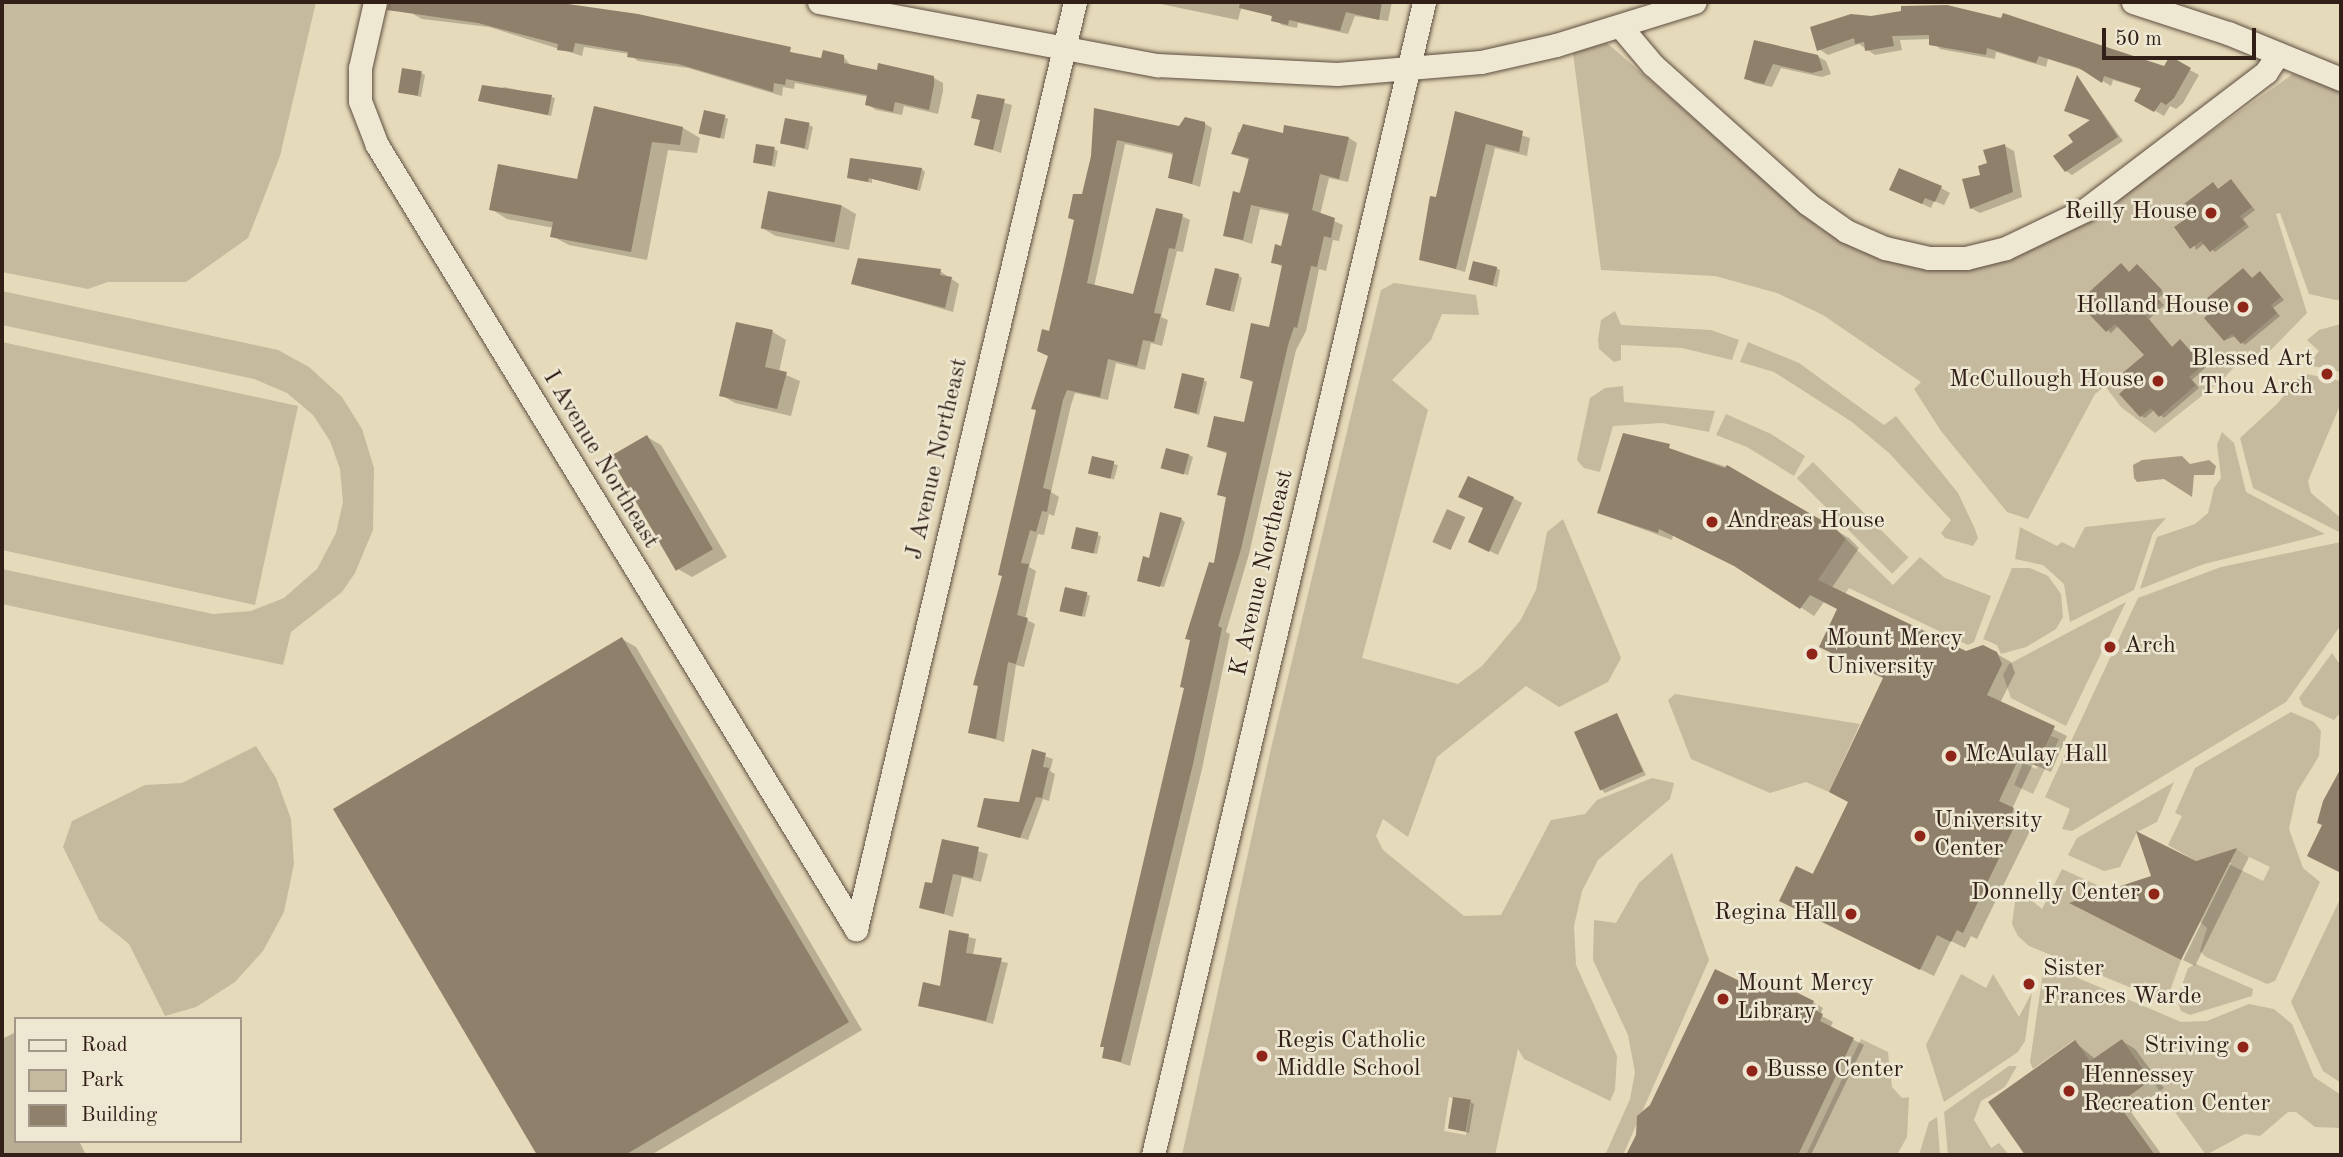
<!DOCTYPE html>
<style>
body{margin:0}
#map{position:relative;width:2343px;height:1157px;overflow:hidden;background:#e5dab9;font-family:"Old Standard TT",serif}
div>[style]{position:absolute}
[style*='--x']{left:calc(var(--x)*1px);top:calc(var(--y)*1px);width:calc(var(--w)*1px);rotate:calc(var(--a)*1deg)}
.green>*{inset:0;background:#c6ba9e;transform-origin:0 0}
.water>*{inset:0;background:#a89a82;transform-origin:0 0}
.shadow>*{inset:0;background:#0003;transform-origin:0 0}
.building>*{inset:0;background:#8f806c;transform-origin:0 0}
.roads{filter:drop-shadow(0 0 2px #5e4e40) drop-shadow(0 0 2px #5e4e40)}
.street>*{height:23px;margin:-11.5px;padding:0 11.5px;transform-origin:11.5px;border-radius:11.5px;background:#eee7d2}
.dots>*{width:19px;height:19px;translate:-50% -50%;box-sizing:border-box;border:4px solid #eee7d2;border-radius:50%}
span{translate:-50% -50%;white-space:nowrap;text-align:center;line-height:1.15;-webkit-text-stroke:5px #eee7d2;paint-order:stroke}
.poi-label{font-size:24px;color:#311f18}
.right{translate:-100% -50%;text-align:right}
.left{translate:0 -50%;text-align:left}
.street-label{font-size:24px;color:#311f18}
.frame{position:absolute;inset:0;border:4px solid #311f18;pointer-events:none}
.legend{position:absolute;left:14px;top:1017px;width:228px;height:126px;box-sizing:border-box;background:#eee7d2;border:2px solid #a29788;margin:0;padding:9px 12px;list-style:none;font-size:21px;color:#311f18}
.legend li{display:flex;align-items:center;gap:14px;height:35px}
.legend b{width:35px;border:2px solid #a29788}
.scale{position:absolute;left:2102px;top:28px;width:154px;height:32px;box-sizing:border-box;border:4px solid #311f18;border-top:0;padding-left:9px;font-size:21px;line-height:24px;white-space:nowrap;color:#311f18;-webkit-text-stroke:5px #eee7d2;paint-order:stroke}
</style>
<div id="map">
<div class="green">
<i style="clip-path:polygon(2px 2px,316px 2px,280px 156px,248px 238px,186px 282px,108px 282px,88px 289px,2px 272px)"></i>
<i style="clip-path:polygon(1607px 43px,1821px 229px,1857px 250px,1928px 267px,2006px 258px,2038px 246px,2090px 217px,2293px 74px,2341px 91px,2341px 301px,2309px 294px,2280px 213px,2276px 214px,2307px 313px,2262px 359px,2250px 350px,2223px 379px,2155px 433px,2121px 407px,2105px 386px,2095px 394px,2028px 519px,2007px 512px,1941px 431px,1914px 389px,1921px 382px,1823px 315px,1777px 293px,1715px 276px,1601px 270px,1573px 53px)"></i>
<i style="clip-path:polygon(evenodd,1394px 283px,1476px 295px,1479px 315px,1442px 314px,1431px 340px,1392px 380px,1428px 410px,1362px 658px,1458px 684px,1482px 666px,1520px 621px,1536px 590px,1547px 532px,1563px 519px,1621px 658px,1608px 682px,1559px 707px,1526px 686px,1437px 757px,1408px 837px,1383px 819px,1376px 836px,1383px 850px,1464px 916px,1501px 915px,1551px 820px,1585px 814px,1597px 800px,1652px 778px,1674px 783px,1670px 799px,1598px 860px,1582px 891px,1574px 926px,1576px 965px,1617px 1056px,1615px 1090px,1610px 1101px,1524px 1059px,1518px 1049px,1495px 1155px,1182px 1155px,1272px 744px,1381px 290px,1394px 283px,1449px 1097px,1471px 1103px,1466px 1135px,1444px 1131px,1449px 1097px)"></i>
<i style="clip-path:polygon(2px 291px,278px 350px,309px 367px,342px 397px,362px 429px,374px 468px,373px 530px,355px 573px,342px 592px,291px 632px,283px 665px,2px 604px,2px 569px,213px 614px,251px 611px,284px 598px,317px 569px,336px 533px,343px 502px,340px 469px,330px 441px,313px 415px,287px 393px,254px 379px,2px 325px)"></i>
<i style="clip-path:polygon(1615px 311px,1621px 325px,1711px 330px,1739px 340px,1732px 360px,1682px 348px,1621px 345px,1621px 360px,1614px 362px,1599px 349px,1598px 340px,1601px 320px)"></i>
<i style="clip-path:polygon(2341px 324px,2341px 372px,2308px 365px,2319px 351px,2307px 340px,2319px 330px)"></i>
<i style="clip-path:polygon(2px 342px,298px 406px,255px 605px,2px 550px)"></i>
<i style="clip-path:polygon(1748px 342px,1799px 363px,1884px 425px,1896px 416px,1958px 493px,1975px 529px,1978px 538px,1973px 546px,1945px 538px,1941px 533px,1951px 520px,1889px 453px,1852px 422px,1774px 372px,1740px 362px)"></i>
<i style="clip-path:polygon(2302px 373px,2341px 381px,2341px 403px,2308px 481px,2311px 493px,2341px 518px,2341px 533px,2253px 488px,2240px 438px,2278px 403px)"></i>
<i style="clip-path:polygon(1623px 386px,1624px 402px,1715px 411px,1709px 432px,1662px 423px,1613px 426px,1600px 472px,1584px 468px,1577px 460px,1590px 398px,1605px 388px)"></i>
<i style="clip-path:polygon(1726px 414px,1771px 434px,1805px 456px,1794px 476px,1747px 447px,1716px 435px)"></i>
<i style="clip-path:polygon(2222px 432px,2234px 443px,2246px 492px,2325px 534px,2204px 564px,2140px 589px,2157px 537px,2195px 524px,2208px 513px,2214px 488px,2221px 478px,2217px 445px)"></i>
<i style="left:1813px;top:462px;width:135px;height:23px;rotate:45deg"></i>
<i style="clip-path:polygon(2166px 518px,2153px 533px,2134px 590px,2070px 622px,2064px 584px,2043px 565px,2015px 559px,2020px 527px,2057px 546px,2062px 542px,2074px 548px,2085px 527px)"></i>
<i style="clip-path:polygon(1846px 539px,1893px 585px,1920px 557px,1945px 578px,1991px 596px,1974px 642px,1968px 645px,1849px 588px,1843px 597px,1815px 584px)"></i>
<i style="clip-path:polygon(2341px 542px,2341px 625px,2286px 702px,2072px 831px,2062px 829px,2070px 809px,2045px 797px,2138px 598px,2221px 567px)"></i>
<i style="clip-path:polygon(2012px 568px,2030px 568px,2048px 576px,2061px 594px,2063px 617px,2056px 629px,2026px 647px,2001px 654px,1997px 645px,1983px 639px)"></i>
<i style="clip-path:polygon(2126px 602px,2066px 726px,2011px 698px,2003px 675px,2009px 664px)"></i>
<i style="clip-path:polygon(2332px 653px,2341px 666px,2341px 712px,2334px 720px,2303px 706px,2299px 698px)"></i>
<i style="clip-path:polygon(1675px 694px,1860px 724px,1829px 792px,1806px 782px,1770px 793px,1691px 759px,1668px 700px)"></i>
<i style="clip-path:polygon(2291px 712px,2314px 722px,2321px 731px,2319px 756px,2297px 792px,2289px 829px,2303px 868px,2320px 882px,2275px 981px,2267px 984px,2206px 957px,2200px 951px,2207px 928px,2200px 922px,2229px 864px,2263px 881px,2270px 867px,2237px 851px,2196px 861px,2168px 845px,2182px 816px,2175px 813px,2195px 768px)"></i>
<i style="clip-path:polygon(2051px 736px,2059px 739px,2033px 794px,2014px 785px,2023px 763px,2036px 769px)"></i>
<i style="clip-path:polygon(256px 746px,276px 778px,291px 819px,294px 864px,284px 912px,263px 951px,235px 982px,196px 1007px,165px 1016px,129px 944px,99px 920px,63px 847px,72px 821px,145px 785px,182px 783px)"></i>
<i style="clip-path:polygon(2174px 782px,2157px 822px,2137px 832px,2120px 867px,2104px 871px,2068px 855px,2077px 838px)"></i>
<i style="clip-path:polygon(1672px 853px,1709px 960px,1623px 1155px,1610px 1155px,1606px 1153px,1630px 1099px,1635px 1072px,1628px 1035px,1593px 960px,1594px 920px,1616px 923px,1639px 883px)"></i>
<i style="clip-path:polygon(2062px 869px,2108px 890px,2082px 899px,2077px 907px,2181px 960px,2166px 1002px,2029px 946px,2018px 936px,2012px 924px,2015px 902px,2030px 899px,2042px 909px)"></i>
<i style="clip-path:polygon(2341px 897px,2341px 1083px,2323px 1071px,2291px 1002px)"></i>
<i style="clip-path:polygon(2196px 964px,2253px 989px,2252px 996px,2190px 1015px,2181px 1011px,2177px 999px,2188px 968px)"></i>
<i style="clip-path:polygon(2050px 966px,2181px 1022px,2207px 1021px,2249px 1004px,2274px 1009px,2292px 1024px,2314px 1077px,2341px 1095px,2341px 1128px,2315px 1127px,2296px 1112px,2288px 1112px,2260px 1136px,2245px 1134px,2206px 1155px,2122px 1039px,2090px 1061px,2074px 1040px,2033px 1069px,2030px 1062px,2043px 972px)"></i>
<i style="clip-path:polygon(1961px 974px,1986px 988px,1993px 974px,2019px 1017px,2032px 992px,2025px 1041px,2018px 1052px,1944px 1102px,1926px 1045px)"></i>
<i style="clip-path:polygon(1861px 1039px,1888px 1052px,1892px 1087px,1902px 1098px,1909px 1097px,1907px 1137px,1897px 1155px,1806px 1155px)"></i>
<i style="clip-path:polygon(2009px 1066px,2017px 1066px,2005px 1087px,1981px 1101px,1974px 1120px,1991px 1148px,1999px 1143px,2009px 1155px,1948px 1155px,1944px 1112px)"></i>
<i style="clip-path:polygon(1937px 1117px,1940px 1155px,1919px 1155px,1929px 1122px)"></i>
</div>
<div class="water">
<i style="clip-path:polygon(2182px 456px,2190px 464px,2209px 460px,2216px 466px,2214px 475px,2194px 475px,2192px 497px,2164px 479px,2137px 482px,2134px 478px,2133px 465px,2142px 460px)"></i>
<i style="left:1447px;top:509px;width:20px;height:36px;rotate:24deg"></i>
</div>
<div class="shadow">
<i style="clip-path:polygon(416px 2px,476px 2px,476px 6px,496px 9px,497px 2px,547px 2px,654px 19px,823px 60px,843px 56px,852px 67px,934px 78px,943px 83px,943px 91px,938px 114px,904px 106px,902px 115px,876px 110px,867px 104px,869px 97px,795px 83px,794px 89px,783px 87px,782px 96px,688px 68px,638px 61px,629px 54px,584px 47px,582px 56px,489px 27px,422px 19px,413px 14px)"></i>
<i style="clip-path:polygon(1151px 2px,1243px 2px,1238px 20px)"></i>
<i style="clip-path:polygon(1268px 2px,1392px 2px,1388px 21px,1355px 16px,1348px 34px,1298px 23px,1297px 28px,1282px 25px,1266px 12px)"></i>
<i style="clip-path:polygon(1851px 15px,2165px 68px,2170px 59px,2199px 75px,2183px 103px,2176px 109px,2170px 106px,2164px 116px,2137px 100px,2143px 89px,2113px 80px,2111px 86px,2088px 72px,2048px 59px,2046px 67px,1996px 52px,1995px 59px,1940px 49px,1931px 39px,1900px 40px,1902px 50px,1875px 55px,1859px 44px,1828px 55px,1819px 49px)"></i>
<i style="clip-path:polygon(1755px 42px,1817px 56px,1826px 61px,1831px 74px,1822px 77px,1781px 68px,1772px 87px,1754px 83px,1746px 78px)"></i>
<i style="clip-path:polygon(421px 73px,425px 75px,421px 97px,400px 92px)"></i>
<i style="clip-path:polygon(2078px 78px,2123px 141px,2072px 175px,2066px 171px,2075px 143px,2092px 121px,2066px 111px)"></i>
<i style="clip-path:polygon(504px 87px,555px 98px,551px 116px,480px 101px)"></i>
<i style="clip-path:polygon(979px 96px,1012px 105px,1001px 153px,976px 144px,981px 121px,974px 117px)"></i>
<i style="clip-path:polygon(595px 108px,683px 128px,700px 138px,697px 153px,668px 150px,647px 260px,569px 245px,552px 236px,554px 228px,507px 219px,491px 209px,579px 181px)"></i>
<i style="clip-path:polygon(1095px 110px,1180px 128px,1204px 123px,1212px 128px,1200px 187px,1170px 177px,1174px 155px,1125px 144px,1094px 287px,1135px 296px,1182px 216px,1190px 220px,1183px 252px,1177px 251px,1161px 317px,1168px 320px,1162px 346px,1151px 343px,1145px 370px,1116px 363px,1108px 400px,1075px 393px,1071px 405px,1051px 492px,1059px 497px,1054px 516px,1049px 514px,1044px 535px,1038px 534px,1029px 567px,1036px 571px,1025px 619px,1035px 624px,1024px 667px,1016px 665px,1004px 742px,970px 732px,980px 687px,975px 684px,1003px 576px,1038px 411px,1033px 408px,1050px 356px,1050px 333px,1093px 156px)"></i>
<i style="clip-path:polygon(1456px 113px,1530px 138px,1527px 156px,1495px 148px,1465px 272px,1421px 259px)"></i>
<i style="clip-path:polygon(724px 117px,728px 119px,724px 139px,701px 133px)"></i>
<i style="clip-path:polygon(809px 125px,813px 127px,808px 150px,782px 143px)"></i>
<i style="clip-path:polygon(1238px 132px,1349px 138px,1357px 143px,1348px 182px,1329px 178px,1320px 215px,1343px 225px,1339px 241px,1333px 240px,1326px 271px,1319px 269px,1306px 331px,1296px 350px,1249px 554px,1226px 632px,1230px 634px,1202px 769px,1130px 1066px,1104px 1057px,1228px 499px,1219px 494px,1228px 454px,1209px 447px,1245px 425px,1254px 383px,1242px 377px,1270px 330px,1283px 267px,1273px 262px,1283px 248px,1290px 215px,1260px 209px,1252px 244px,1225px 235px,1250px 160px,1233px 154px)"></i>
<i style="clip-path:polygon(2005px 146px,2014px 151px,2022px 197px,1980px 213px,1971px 208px,1982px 176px)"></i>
<i style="clip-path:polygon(774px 149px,778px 151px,775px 167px,755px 162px)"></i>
<i style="clip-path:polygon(852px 160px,922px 169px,925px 172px,920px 191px,872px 179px,872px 183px,853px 179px,849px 177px)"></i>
<i style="clip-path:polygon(2231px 181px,2255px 210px,2243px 219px,2249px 227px,2215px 252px,2205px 243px,2196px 250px,2186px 220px,2213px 184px,2219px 190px)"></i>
<i style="clip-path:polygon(1941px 188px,1950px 193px,1944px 205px,1934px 201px,1931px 208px,1900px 194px)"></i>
<i style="clip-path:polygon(769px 193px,842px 206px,856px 214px,849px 250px,776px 236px,762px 228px)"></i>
<i style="clip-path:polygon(2121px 265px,2130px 273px,2141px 268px,2164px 293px,2158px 299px,2164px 305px,2149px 319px,2173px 348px,2184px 344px,2205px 368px,2192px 380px,2199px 388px,2164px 418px,2154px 410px,2145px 418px,2141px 416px,2130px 387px,2146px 355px,2119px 325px,2111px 333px,2089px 312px)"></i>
<i style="clip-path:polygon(1496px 268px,1500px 270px,1497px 287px,1471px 279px)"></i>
<i style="clip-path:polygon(2244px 270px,2253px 279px,2264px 276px,2284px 300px,2273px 308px,2280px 316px,2245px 345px,2236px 336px,2225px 340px,2217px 309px)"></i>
<i style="clip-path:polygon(940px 271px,959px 284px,953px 312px,853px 283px)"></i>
<i style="clip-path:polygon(1238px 275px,1242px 278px,1234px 312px,1208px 305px)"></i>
<i style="clip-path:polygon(773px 332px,786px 340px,779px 372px,800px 381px,791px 416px,735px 403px,721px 395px)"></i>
<i style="clip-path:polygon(1203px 380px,1207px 382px,1199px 415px,1176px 408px)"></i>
<i style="clip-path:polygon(1625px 435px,1727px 467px,1849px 538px,1859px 548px,1831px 589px,1966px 653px,1997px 654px,2011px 662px,2015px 673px,2000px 703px,2067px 736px,2051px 772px,2033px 764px,2012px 809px,2027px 818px,2023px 827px,2030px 831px,1977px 939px,1971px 936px,1965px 948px,1951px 941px,1934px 976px,1795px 908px,1849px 802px,1885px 678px,1839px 609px,1824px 602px,1814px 616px,1743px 569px,1673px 535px,1672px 540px,1599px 513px)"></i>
<i style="clip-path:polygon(647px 437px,661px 445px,727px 557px,692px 577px,678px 569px)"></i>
<i style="clip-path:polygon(1189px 455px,1193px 457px,1188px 475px,1164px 468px)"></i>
<i style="left:1093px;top:458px;width:26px;height:15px;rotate:16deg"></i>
<i style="clip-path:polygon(1513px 498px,1522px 503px,1498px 555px,1479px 546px)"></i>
<i style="clip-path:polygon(1181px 519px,1185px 522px,1164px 587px,1143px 582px,1150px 560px)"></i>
<i style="clip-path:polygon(1077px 529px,1101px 536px,1097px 554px,1076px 549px)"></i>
<i style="clip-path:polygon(1086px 594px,1090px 596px,1085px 617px,1061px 610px)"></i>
<i style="clip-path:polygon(622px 639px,636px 647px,862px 1030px,651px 1155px,539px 1155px,335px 810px)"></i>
<i style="clip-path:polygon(1617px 715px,1646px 775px,1605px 793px,1602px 790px)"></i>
<i style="clip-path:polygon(1033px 752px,1053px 759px,1050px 771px,1055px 774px,1049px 801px,1043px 799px,1028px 840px,979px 826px,1020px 804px)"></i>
<i style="clip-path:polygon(943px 841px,988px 854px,981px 882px,962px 877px,953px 917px,921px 907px,933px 885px)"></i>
<i style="clip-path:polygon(2236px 850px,2249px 857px,2195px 966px,2183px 960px,2231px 863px,2196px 863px)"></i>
<i style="clip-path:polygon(951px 932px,976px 939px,973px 955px,1008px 963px,993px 1024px,920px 1005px,941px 988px)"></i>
<i style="clip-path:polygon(1753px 990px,1813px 1002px,1823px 1008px,1820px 1015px,1833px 1022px,1830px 1028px,1864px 1045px,1811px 1155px,1629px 1155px,1651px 1106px)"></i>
<i style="clip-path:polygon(14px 1033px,16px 1141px,79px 1141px,86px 1155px,2px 1155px,2px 1039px)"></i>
<i style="clip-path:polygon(2122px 1041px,2135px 1049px,2164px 1088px,2131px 1112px,2162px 1155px,2028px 1155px,1990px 1102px,2075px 1042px,2095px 1059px)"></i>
<i style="clip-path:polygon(1470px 1102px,1474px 1104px,1469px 1133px,1449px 1128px)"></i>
</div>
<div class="building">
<i style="clip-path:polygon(389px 2px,554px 2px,638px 14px,791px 47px,790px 52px,821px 58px,823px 50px,844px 55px,844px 63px,877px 70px,878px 63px,900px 68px,934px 76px,934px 85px,929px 110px,895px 102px,893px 112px,865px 105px,867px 95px,786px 79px,785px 85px,774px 83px,773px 92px,678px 64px,627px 57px,628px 52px,575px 43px,573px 52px,557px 50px,558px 44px,478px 23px,387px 10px)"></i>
<i style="clip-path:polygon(1240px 2px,1382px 2px,1379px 20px,1346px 12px,1340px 31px,1289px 20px,1288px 25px,1271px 21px,1272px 16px,1239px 8px)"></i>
<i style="clip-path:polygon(1947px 5px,2001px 18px,2003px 13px,2164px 66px,2170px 56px,2191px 68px,2174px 98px,2166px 105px,2161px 102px,2154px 112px,2134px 101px,2141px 88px,2104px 76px,2102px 83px,2079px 68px,2039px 56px,2036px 63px,1987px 48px,1986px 55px,1929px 45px,1929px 35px,1892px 36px,1894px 46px,1865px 51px,1864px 42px,1855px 44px,1854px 38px,1817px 51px,1810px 27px,1851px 14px,1871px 16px,1901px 11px,1901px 6px)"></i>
<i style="clip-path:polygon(1754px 40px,1818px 55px,1823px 70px,1812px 73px,1773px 64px,1764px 84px,1744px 79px)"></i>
<i style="left:402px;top:68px;width:20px;height:25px;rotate:9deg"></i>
<i style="clip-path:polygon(2077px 75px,2118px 137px,2065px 172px,2053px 156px,2073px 142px,2068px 135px,2090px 120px,2064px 111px)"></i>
<i style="clip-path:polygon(482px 85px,552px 95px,548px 115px,478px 101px)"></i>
<i style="clip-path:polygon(977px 94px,1005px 99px,993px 150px,974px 145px,980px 120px,971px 118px)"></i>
<i style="clip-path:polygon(594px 106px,683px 127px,680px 145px,652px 142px,631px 252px,550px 237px,553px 222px,489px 210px,498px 164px,577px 179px)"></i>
<i style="clip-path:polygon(1094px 108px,1179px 126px,1185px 117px,1205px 122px,1205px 128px,1192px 184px,1168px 178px,1173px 153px,1117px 140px,1087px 283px,1133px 294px,1156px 208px,1183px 214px,1175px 249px,1169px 248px,1154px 313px,1161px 314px,1154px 342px,1143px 340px,1137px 366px,1108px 359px,1100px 397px,1067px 390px,1063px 400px,1043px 488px,1051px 490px,1047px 512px,1042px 511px,1036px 532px,1030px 530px,1021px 563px,1029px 564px,1017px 615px,1028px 618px,1016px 664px,1008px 662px,996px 739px,968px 733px,978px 686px,973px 685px,1002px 576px,998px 575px,1036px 410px,1031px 409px,1048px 356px,1037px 351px,1042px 329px,1049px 331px,1063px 270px,1074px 220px,1068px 218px,1073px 194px,1082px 194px,1091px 156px)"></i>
<i style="left:704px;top:110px;width:22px;height:24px;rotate:13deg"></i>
<i style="clip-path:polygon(1455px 111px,1523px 131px,1519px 152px,1486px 144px,1456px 269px,1419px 260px,1430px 196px,1436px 197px)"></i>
<i style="left:785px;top:118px;width:25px;height:26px;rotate:11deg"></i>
<i style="clip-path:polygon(1243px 124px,1283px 133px,1284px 125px,1349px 137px,1339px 179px,1320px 174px,1312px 210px,1335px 218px,1331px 238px,1324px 236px,1317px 267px,1311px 266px,1297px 328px,1294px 327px,1288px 345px,1241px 549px,1218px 626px,1222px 628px,1193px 764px,1121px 1062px,1102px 1058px,1104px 1047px,1100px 1047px,1184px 688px,1180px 687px,1190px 640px,1185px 639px,1209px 562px,1214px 563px,1226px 497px,1217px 495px,1227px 452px,1207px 447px,1214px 416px,1244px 422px,1253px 381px,1240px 378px,1251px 323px,1269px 327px,1281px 270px,1282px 265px,1271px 263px,1275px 244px,1281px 246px,1289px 213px,1251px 205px,1243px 240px,1223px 236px,1233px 191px,1240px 193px,1249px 158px,1231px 154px)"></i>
<i style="left:756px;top:144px;width:19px;height:19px;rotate:9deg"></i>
<i style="clip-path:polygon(2005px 144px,2013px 192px,1970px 209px,1962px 179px,1980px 175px,1978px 166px,1987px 163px,1983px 150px)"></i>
<i style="clip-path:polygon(850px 158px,922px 168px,917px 190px,869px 178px,868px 182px,847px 178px)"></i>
<i style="clip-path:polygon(1899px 168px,1942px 186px,1935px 202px,1925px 198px,1922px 204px,1889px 190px)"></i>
<i style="clip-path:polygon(2231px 179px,2252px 207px,2240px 216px,2246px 224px,2210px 252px,2201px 241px,2190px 249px,2174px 227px,2184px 220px,2176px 210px,2213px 182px,2218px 189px)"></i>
<i style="left:768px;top:191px;width:75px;height:38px;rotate:11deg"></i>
<i style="clip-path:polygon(858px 258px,941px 269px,940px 275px,952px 277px,945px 308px,851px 284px)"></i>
<i style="left:1473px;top:261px;width:25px;height:19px;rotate:14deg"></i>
<i style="clip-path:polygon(2121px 263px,2129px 272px,2137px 264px,2162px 290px,2155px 297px,2161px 302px,2146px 316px,2172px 347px,2180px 339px,2203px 365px,2189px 377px,2196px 385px,2159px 417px,2151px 408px,2140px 417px,2119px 394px,2128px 386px,2119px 376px,2144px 355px,2115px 324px,2106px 332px,2087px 312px,2096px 303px,2087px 294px)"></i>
<i style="left:1215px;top:268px;width:25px;height:38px;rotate:14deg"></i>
<i style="clip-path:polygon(2243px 268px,2252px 278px,2260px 271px,2281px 297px,2271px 305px,2277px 313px,2241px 344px,2232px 334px,2224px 341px,2204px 318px,2214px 309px,2206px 299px)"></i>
<i style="clip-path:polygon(736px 322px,773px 330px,765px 367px,787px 372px,777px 409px,719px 396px)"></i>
<i style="left:1182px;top:373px;width:23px;height:36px;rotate:13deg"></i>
<i style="clip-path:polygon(1623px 433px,1670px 444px,1669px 448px,1725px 468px,1727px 465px,1835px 528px,1846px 539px,1818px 580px,1966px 651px,1983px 645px,1997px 652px,2002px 664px,1987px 695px,2055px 726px,2037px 766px,2019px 758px,1999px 801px,2014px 808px,2010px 818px,2017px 821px,1963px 933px,1957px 930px,1951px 942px,1937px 935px,1920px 970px,1779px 901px,1796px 866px,1813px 874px,1848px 802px,1829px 792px,1883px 678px,1819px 647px,1837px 609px,1810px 595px,1800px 609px,1734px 566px,1659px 529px,1658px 533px,1597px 513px)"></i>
<i style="left:647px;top:435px;width:132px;height:43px;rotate:60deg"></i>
<i style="left:1166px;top:448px;width:24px;height:21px;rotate:15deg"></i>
<i style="left:1092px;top:456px;width:23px;height:18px;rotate:13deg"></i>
<i style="clip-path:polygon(1468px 476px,1514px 497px,1489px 552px,1468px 542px,1483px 508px,1458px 497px)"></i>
<i style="clip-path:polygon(1160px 512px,1182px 518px,1160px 587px,1137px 581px,1143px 556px,1149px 558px)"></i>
<i style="left:1076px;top:527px;width:23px;height:22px;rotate:13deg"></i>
<i style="left:1065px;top:587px;width:23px;height:25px;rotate:13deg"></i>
<i style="clip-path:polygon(622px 637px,849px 1022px,625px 1155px,537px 1155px,333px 809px)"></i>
<i style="left:1617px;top:713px;width:64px;height:47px;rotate:66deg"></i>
<i style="clip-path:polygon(1032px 749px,1046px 753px,1043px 767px,1049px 768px,1042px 798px,1036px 797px,1020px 838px,977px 827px,984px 798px,1019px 802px)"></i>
<i style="clip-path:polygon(2341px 768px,2341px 873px,2307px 856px,2322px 825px,2317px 823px,2323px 801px)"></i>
<i style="clip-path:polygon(2136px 831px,2196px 861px,2237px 848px,2181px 960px,2069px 903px,2151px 876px)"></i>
<i style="clip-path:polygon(942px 839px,979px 847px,973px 878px,953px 874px,944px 914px,919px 908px,925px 882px,932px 883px)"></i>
<i style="clip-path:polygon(949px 930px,969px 934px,966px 953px,1002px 958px,986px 1021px,918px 1006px,923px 982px,940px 986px)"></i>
<i style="clip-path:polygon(1715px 969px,1752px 987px,1756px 979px,1768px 985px,1776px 982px,1814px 1001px,1810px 1008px,1823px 1014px,1820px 1021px,1854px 1038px,1798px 1155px,1626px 1155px,1636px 1135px,1637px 1116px,1650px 1105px)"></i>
<i style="clip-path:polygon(2122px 1039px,2151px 1080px,2118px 1104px,2155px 1155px,2025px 1155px,1988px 1102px,2075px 1040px,2090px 1061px)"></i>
<i style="left:1453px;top:1097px;width:18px;height:32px;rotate:9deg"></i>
</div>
<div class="roads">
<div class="street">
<i style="--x:375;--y:2;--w:68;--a:102.8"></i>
<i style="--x:360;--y:68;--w:33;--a:90"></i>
<i style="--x:360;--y:101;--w:47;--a:68.9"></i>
<i style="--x:377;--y:145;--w:919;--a:58.58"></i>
<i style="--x:819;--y:2;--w:344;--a:10.6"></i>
<i style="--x:1157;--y:65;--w:180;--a:2.9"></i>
<i style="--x:1337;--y:74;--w:144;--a:-4.8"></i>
<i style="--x:1481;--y:62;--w:77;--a:-12.8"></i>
<i style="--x:1556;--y:45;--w:145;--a:-17.2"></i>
<i style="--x:2133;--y:2;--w:100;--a:18.1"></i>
<i style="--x:2228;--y:33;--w:122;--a:22.2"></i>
<i style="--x:1620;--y:26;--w:51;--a:49.8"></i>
<i style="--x:1653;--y:65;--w:208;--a:41.9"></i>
<i style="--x:1808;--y:204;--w:47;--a:35.4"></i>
<i style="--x:1846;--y:231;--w:43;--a:23.6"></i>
<i style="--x:1885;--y:248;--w:45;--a:12.8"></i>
<i style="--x:1929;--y:258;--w:37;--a:0"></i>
<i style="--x:1966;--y:258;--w:41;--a:-14"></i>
<i style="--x:2006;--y:248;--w:88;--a:-25.7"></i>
<i style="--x:2085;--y:210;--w:228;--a:-37.3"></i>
<i style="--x:2266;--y:72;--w:22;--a:-56"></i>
<i style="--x:856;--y:929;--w:953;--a:-76.71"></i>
<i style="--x:1153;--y:1155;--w:1184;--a:-76.77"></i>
</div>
</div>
<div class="dots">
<i style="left:2211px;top:213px;background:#8f2418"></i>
<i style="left:2243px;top:307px;background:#8f2418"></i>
<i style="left:2327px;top:374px;background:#8f2418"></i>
<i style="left:2158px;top:381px;background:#8f2418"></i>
<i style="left:1712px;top:522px;background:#8f2418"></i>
<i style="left:2110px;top:647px;background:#8f2418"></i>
<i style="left:1812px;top:654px;background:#8f2418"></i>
<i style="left:1951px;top:756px;background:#8f2418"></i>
<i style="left:1920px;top:836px;background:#8f2418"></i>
<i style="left:2154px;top:894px;background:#8f2418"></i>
<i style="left:1851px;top:914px;background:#8f2418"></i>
<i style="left:2029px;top:984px;background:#8f2418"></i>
<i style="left:1723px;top:999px;background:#8f2418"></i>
<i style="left:2243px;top:1047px;background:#8f2418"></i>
<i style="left:1262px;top:1056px;background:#8f2418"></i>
<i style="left:1752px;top:1071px;background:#8f2418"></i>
<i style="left:2069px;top:1091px;background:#8f2418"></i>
</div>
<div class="poi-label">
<span class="right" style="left:2197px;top:213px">Reilly House</span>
<span class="right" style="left:2229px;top:307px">Holland House</span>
<span class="right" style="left:2313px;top:374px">Blessed Art<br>Thou Arch</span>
<span class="right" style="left:2144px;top:381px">McCullough House</span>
<span class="left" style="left:1726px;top:522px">Andreas House</span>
<span class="left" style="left:1826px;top:654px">Mount Mercy<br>University</span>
<span class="left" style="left:2124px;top:647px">Arch</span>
<span class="left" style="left:1965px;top:756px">McAulay Hall</span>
<span class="left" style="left:1934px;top:836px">University<br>Center</span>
<span class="right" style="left:2140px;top:894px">Donnelly Center</span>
<span class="right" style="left:1837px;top:914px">Regina Hall</span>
<span class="left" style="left:2043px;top:984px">Sister<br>Frances Warde</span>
<span class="left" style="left:1737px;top:999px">Mount Mercy<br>Library</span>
<span class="left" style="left:1276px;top:1056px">Regis Catholic<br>Middle School</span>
<span class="right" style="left:2229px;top:1047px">Striving</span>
<span class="left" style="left:1766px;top:1071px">Busse Center</span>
<span class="left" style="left:2083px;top:1091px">Hennessey<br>Recreation Center</span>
</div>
<div class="street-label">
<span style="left:938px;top:459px;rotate:-77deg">J Avenue Northeast</span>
<span style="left:600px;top:460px;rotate:59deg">I Avenue Northeast</span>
<span style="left:1263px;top:573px;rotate:-77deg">K Avenue Northeast</span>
</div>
<div class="frame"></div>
<ul class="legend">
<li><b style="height:9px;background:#eee7d2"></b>Road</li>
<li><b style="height:19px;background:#c6ba9e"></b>Park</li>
<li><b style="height:19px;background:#8f806c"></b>Building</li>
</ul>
<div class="scale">50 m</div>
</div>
